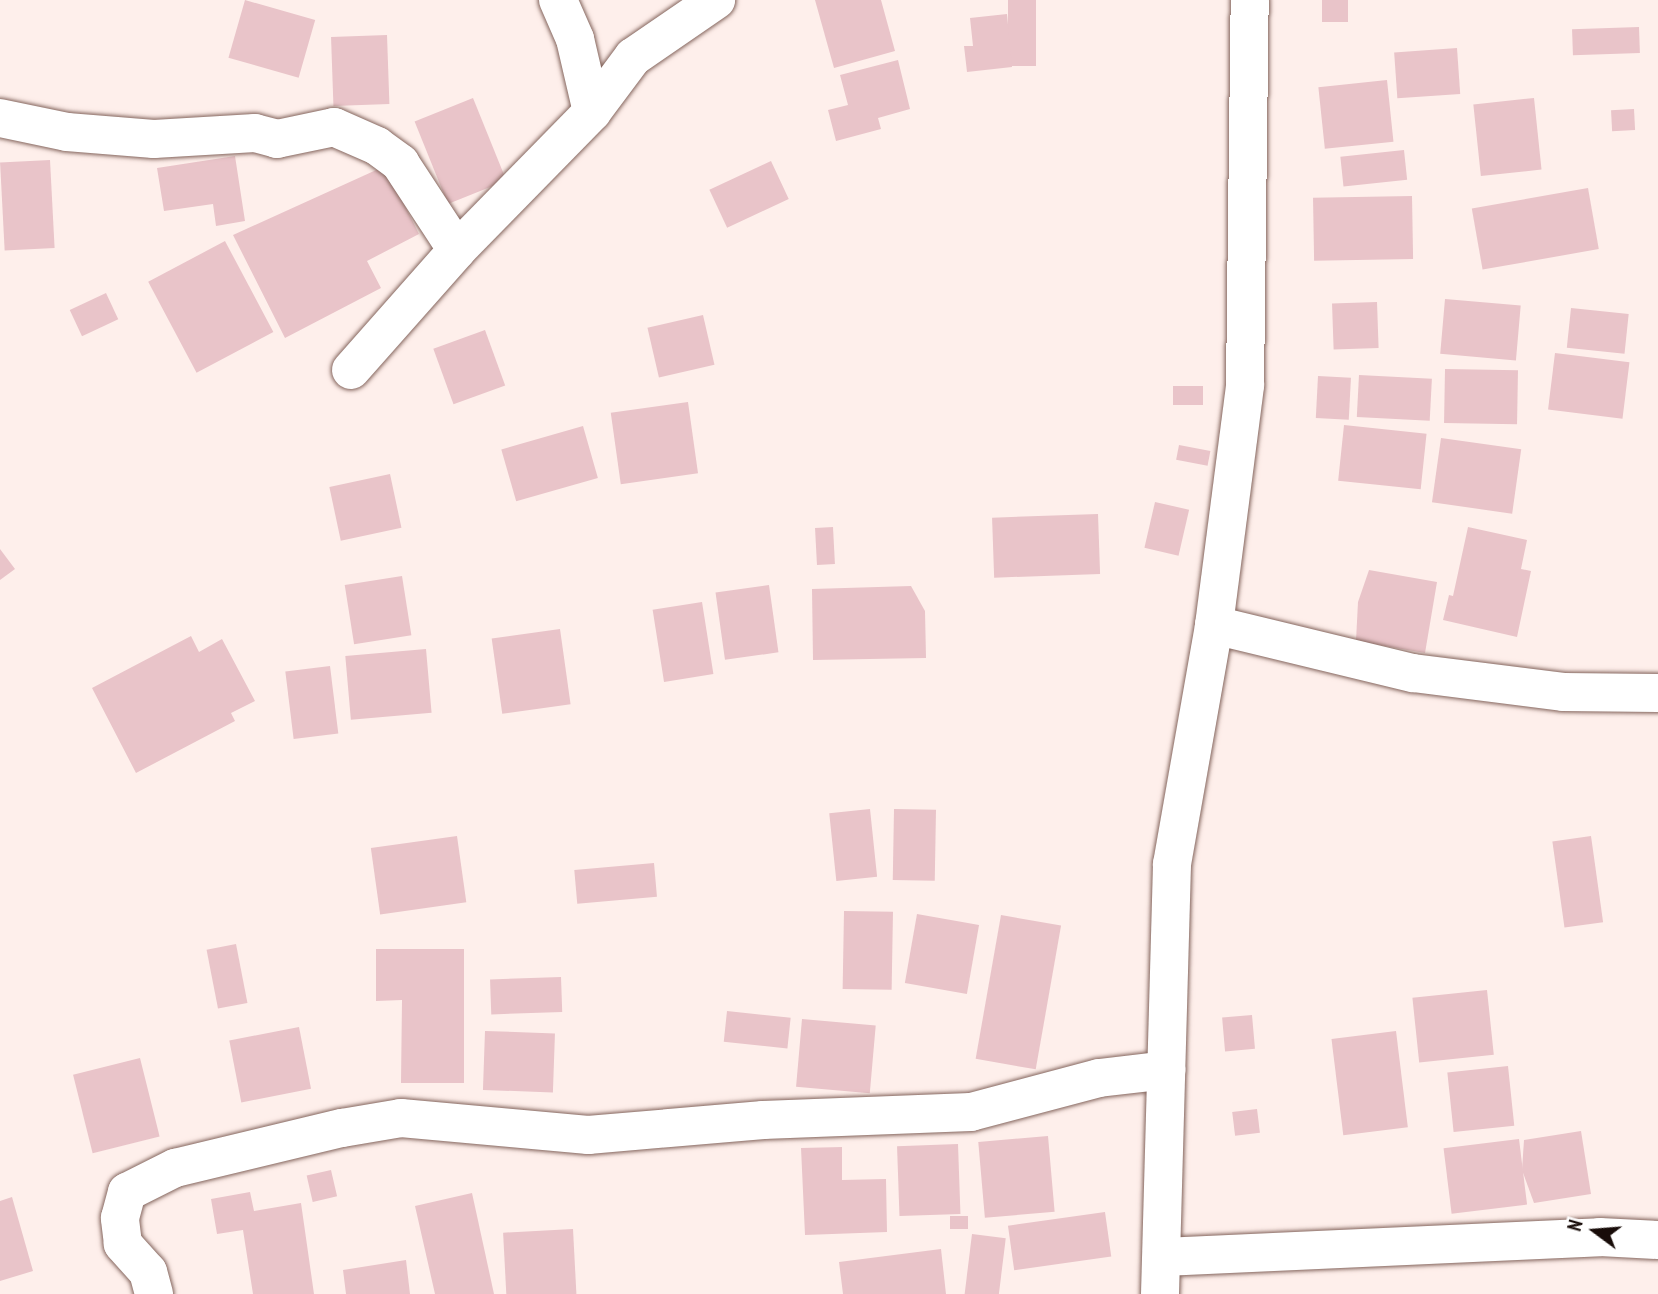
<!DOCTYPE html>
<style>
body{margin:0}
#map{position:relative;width:1658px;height:1294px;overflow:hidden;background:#feefeb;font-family:"PT Sans Narrow",sans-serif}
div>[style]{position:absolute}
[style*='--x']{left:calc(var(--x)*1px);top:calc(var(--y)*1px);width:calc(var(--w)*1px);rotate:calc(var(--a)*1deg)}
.building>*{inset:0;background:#e9c4c9;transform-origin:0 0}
.roads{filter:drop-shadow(0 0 2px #84655d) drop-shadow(0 0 2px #84655d)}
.minor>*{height:38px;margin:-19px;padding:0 19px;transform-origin:19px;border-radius:19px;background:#fff}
span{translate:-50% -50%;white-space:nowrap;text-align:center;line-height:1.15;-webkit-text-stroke:7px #fff;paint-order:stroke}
.north{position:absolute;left:1560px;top:1196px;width:70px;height:70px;-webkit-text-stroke:5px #fff;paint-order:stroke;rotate:286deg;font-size:19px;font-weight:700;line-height:28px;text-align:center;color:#180c09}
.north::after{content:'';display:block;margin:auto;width:24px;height:32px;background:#180c09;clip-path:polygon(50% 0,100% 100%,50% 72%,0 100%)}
</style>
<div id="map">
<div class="building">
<i style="left:245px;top:0;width:73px;height:60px;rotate:16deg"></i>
<i style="clip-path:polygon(815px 0,881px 0,895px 51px,834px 68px)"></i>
<i style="left:1008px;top:0;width:28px;height:66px"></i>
<i style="left:1322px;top:0;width:26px;height:22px"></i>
<i style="clip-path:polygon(1007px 14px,1012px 67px,967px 72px,964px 46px,973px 46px,970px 18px)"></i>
<i style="left:1639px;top:27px;width:26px;height:67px;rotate:88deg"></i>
<i style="left:387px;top:35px;width:69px;height:56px;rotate:88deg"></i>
<i style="left:1457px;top:48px;width:46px;height:63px;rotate:86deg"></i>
<i style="clip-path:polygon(898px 60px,910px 109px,878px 118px,881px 129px,836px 141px,828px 110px,848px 105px,840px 75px)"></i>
<i style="left:1387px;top:80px;width:62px;height:69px;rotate:84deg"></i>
<i style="left:473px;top:98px;width:89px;height:63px;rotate:68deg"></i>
<i style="left:1534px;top:98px;width:72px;height:61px;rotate:84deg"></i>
<i style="left:1634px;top:109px;width:21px;height:23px;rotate:87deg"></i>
<i style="left:1404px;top:150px;width:30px;height:64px;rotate:84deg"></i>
<i style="clip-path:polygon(235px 156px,245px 221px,216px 226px,213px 204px,164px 211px,157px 168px)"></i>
<i style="left:50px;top:160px;width:88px;height:50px;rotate:87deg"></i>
<i style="left:771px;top:161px;width:42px;height:68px;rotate:65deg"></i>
<i style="clip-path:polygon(385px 166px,419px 234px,367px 261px,381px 288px,285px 338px,233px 235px)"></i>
<i style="left:1588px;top:188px;width:62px;height:118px;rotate:80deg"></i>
<i style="left:1412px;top:196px;width:63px;height:99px;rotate:89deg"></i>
<i style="left:225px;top:241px;width:103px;height:87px;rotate:62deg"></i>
<i style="left:106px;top:293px;width:29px;height:40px;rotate:65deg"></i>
<i style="left:1445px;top:299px;width:76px;height:55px;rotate:5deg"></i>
<i style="left:1377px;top:302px;width:46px;height:45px;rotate:88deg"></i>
<i style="left:1571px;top:308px;width:58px;height:40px;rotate:6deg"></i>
<i style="left:703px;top:315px;width:51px;height:57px;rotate:77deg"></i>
<i style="left:485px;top:330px;width:59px;height:55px;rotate:70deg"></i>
<i style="left:1555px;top:353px;width:75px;height:57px;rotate:7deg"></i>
<i style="left:1445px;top:369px;width:73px;height:54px;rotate:1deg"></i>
<i style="left:1359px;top:375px;width:73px;height:42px;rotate:3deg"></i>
<i style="left:1318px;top:376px;width:33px;height:42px;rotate:3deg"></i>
<i style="left:1203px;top:386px;width:19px;height:30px;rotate:90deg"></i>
<i style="left:688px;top:402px;width:72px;height:78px;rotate:82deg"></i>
<i style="left:1344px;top:425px;width:83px;height:56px;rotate:6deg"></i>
<i style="left:583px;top:426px;width:54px;height:85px;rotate:74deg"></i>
<i style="left:1441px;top:438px;width:81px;height:65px;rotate:8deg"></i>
<i style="left:1179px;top:445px;width:32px;height:15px;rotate:11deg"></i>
<i style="left:390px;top:474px;width:55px;height:62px;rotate:78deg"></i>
<i style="left:1155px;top:502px;width:35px;height:47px;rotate:13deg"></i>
<i style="left:1098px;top:514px;width:60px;height:106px;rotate:88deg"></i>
<i style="left:833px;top:527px;width:37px;height:18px;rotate:87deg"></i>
<i style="clip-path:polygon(1468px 527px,1527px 540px,1521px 569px,1531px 571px,1517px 637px,1443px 620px,1449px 595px,1453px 596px)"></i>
<i style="clip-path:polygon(0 549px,15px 569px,0 580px)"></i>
<i style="clip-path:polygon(1369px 570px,1437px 582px,1425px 653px,1356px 641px,1358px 602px)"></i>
<i style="left:402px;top:576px;width:60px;height:58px;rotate:81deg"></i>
<i style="left:769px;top:585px;width:68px;height:54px;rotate:82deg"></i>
<i style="clip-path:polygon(911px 586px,925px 611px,926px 658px,813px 660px,812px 589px)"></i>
<i style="left:702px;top:602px;width:73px;height:50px;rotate:81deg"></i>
<i style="left:560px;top:629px;width:76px;height:69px;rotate:82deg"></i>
<i style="clip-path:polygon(191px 636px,199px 652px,222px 639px,255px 701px,231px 713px,235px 721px,136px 773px,92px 688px)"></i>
<i style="left:426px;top:649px;width:64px;height:81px;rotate:85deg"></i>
<i style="left:330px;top:666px;width:68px;height:45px;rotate:83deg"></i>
<i style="left:870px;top:809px;width:68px;height:41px;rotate:84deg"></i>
<i style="left:894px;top:809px;width:42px;height:71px;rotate:1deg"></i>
<i style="left:457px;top:836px;width:67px;height:87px;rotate:82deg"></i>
<i style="left:1591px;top:836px;width:87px;height:39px;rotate:82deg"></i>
<i style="left:654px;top:863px;width:34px;height:80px;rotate:85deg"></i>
<i style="left:844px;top:911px;width:49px;height:78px;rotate:1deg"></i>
<i style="left:917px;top:914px;width:63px;height:70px;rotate:10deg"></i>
<i style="left:1001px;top:915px;width:61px;height:146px;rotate:10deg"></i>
<i style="left:236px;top:944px;width:60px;height:30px;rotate:79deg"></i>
<i style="clip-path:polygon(376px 949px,464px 949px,464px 1083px,401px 1083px,402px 1000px,376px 1001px)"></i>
<i style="left:561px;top:977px;width:35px;height:71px;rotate:88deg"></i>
<i style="left:1487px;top:990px;width:65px;height:75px;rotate:84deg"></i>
<i style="left:727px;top:1011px;width:64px;height:31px;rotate:6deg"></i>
<i style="left:1252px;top:1015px;width:34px;height:30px;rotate:85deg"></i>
<i style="left:802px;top:1019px;width:74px;height:68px;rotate:5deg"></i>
<i style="left:299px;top:1027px;width:63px;height:71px;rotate:79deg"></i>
<i style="left:485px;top:1031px;width:70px;height:59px;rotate:2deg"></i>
<i style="left:1396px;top:1031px;width:97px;height:65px;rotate:83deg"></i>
<i style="left:140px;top:1058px;width:81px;height:69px;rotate:76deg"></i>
<i style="left:1508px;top:1066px;width:60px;height:61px;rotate:84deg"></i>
<i style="left:1257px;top:1109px;width:24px;height:25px;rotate:83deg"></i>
<i style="clip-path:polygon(1581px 1131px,1591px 1194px,1534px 1203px,1522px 1170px,1524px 1140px)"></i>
<i style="left:1048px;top:1136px;width:76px;height:70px;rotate:85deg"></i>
<i style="left:1519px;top:1139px;width:66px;height:76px;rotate:83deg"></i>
<i style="left:958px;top:1144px;width:70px;height:61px;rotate:88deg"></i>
<i style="clip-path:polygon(842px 1147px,842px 1180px,886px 1179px,887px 1232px,805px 1235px,801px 1148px)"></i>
<i style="left:331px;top:1170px;width:27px;height:25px;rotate:77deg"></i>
<i style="clip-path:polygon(250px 1192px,254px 1211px,301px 1203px,314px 1294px,253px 1294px,243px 1230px,217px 1234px,211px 1199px)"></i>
<i style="clip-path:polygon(472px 1193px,494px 1294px,435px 1294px,415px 1206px)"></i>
<i style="clip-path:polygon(12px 1197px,33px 1271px,0 1281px,0 1201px)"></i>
<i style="left:1105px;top:1212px;width:45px;height:98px;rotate:82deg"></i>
<i style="left:950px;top:1216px;width:18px;height:13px"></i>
<i style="left:573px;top:1229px;width:65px;height:70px;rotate:87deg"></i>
<i style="left:972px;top:1234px;width:34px;height:61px;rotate:7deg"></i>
<i style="clip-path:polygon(941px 1249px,946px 1294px,843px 1294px,839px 1262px)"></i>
<i style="clip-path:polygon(406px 1260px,410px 1294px,346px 1294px,343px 1270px)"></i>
</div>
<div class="roads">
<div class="minor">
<i style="--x:558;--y:0;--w:43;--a:66.4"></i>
<i style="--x:575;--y:39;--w:75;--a:76.9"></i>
<i style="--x:0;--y:118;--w:68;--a:11.8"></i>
<i style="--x:67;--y:132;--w:87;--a:4.6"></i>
<i style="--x:154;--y:139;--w:101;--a:-3.4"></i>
<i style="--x:255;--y:133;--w:23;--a:15"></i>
<i style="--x:277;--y:139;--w:58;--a:-11.9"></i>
<i style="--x:334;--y:127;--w:47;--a:23.8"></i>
<i style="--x:377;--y:146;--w:29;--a:36"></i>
<i style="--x:400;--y:163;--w:104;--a:56.8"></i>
<i style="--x:351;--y:370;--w:160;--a:-48.5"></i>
<i style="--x:457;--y:250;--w:193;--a:-45.6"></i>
<i style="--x:592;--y:112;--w:69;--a:-53.3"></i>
<i style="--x:633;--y:57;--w:101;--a:-34.5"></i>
<i style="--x:1214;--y:625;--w:205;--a:13.6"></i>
<i style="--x:1413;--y:673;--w:151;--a:7.2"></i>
<i style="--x:1563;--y:692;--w:95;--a:0.6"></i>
<i style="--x:1163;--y:1257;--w:437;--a:-2.6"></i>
<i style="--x:1600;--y:1237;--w:58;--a:3"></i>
<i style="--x:154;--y:1294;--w:23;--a:-105"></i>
<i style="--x:148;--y:1272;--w:38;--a:-132"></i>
<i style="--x:123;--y:1244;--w:26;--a:-97"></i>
<i style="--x:120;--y:1218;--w:27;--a:-75"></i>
<i style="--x:127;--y:1192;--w:54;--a:-26.6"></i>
<i style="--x:175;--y:1168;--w:172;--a:-13.5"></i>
<i style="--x:342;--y:1128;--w:60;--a:-9.6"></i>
<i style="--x:401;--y:1118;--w:188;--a:5.2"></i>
<i style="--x:588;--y:1135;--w:176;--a:-4.9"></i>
<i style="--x:763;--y:1120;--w:208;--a:-2.2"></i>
<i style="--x:971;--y:1112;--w:132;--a:-14.9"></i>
<i style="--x:1099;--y:1078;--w:68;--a:-6.7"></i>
<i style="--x:1160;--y:1294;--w:430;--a:-88.4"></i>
<i style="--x:1172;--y:864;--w:243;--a:-80"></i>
<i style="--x:1214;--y:625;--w:242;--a:-82.6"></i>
<i style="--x:1245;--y:385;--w:385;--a:-89.3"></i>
</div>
</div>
<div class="north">N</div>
</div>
